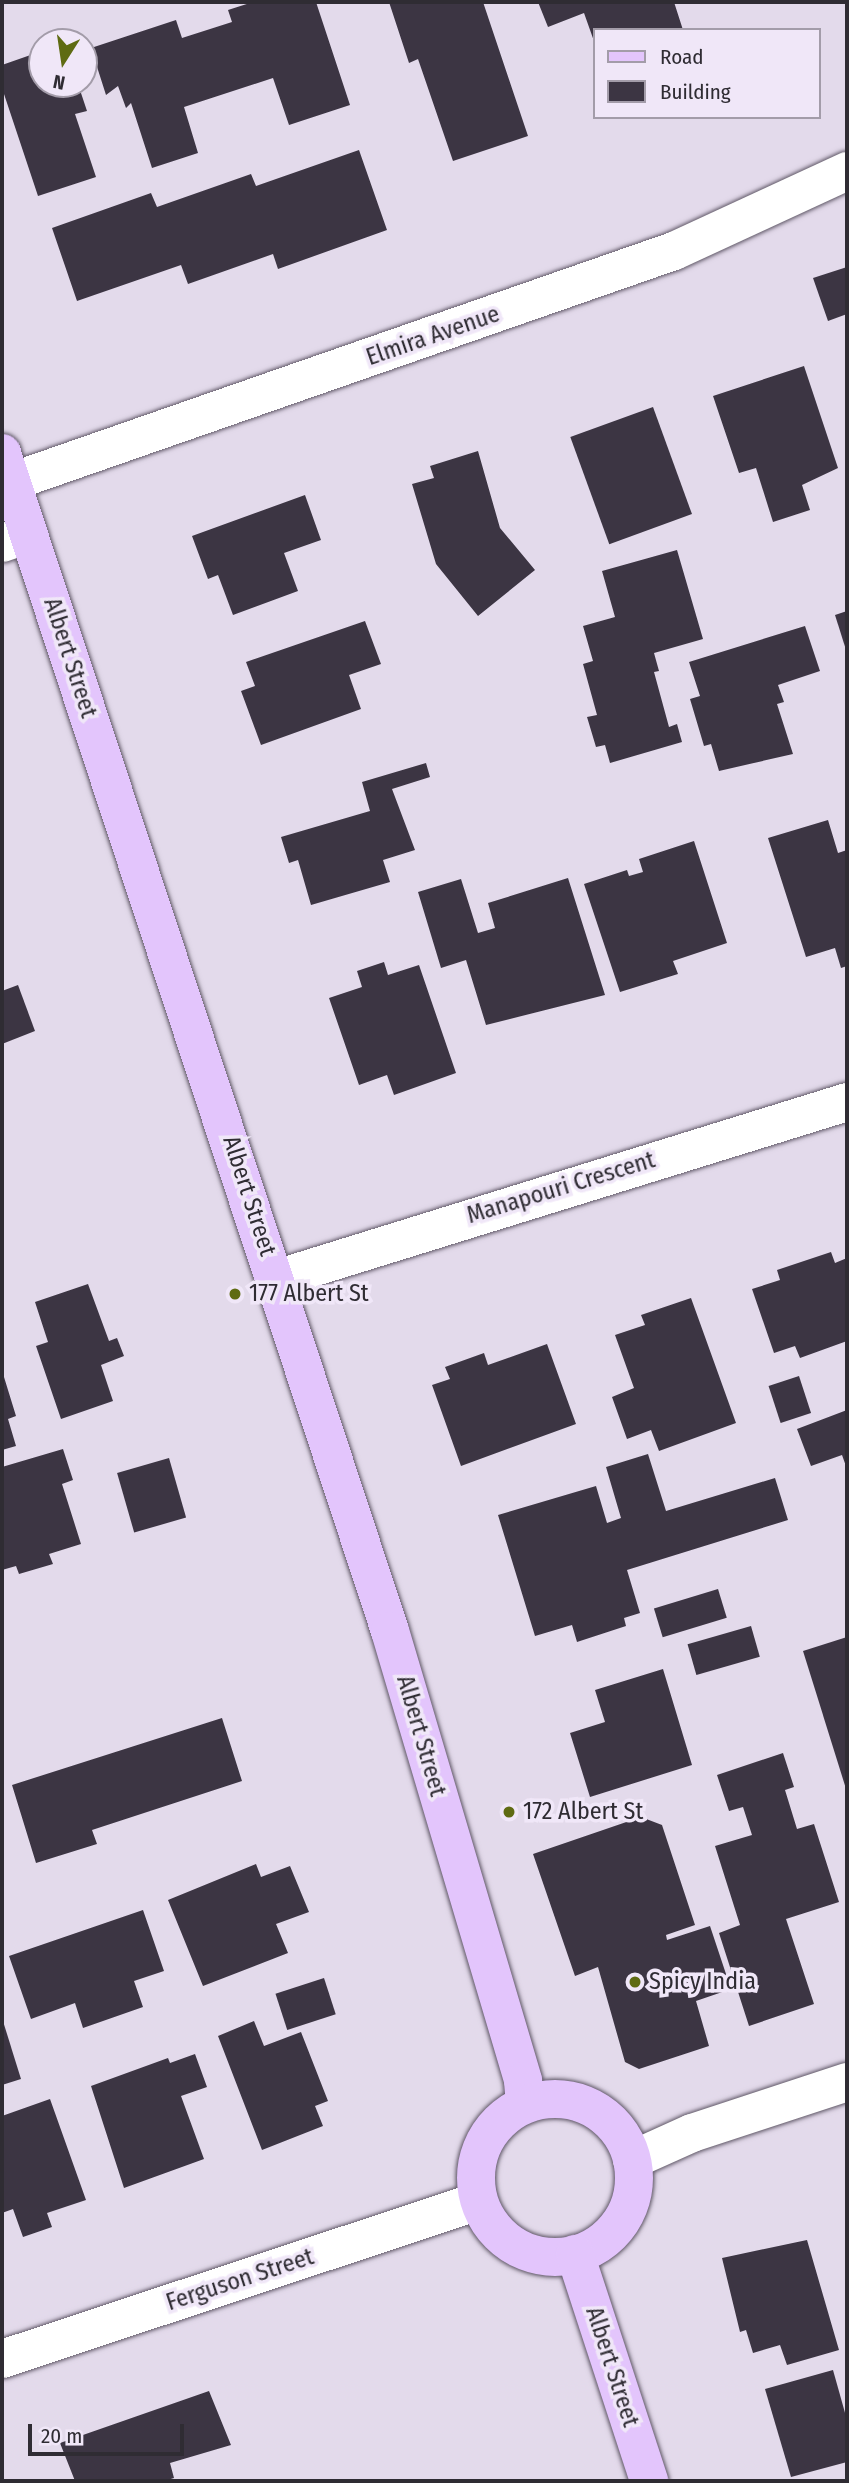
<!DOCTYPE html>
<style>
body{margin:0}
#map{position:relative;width:849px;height:2483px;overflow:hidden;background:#e3daeb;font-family:"Fira Sans Condensed",sans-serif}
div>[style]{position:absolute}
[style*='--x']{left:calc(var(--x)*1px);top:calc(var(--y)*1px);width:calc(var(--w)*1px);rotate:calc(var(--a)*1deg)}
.building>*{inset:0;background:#3c3543;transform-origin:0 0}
.roads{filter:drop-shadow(0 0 2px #605867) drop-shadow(0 0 2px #605867)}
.minor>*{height:38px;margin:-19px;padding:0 19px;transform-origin:19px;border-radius:19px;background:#fff}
.major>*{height:38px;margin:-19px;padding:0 19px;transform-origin:19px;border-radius:19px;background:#e3c5fc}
.major>.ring{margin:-19px;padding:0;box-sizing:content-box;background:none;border:38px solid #e3c5fc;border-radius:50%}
.dots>*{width:19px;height:19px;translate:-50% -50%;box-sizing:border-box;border:4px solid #f0e7f8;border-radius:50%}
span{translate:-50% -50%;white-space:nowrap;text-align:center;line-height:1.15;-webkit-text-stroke:7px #f0e7f8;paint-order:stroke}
.street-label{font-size:24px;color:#2f2c33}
.poi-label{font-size:24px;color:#2f2c33}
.left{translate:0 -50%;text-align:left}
.frame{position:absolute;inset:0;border:4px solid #2f2c33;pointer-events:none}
.legend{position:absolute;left:593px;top:28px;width:228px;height:91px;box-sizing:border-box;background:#f0e7f8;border:2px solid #a39ca9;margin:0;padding:9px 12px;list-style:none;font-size:21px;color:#2f2c33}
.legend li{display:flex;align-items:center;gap:14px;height:35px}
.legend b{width:35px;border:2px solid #a39ca9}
.north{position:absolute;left:28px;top:28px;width:70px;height:70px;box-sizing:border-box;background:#f0e7f8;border:2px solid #a39ca9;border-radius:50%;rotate:192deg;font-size:19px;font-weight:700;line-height:28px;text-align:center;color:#2f2c33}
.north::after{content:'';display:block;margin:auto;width:24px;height:32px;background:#5f6b13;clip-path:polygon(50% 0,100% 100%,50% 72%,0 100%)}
.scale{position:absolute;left:28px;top:2424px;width:156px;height:32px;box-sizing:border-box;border:4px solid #2f2c33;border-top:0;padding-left:9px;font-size:21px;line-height:24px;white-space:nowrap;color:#2f2c33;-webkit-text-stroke:5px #f0e7f8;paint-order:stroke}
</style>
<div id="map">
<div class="building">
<i style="clip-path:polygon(253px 2px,316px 2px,350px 105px,289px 125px,273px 78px,184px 107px,198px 153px,152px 168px,131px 103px,126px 108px,118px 86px,106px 95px,91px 48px,176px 20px,182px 38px,232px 22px,228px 10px)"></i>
<i style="clip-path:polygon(389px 2px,483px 2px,528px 136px,453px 161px,418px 59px,409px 63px)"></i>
<i style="clip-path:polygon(538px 2px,674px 2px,683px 30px,595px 30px,595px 44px,584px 13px,548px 27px)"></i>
<i style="clip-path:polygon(42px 51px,42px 84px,78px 84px,87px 111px,75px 114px,96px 177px,38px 196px,2px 88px,2px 65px)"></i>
<i style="clip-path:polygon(359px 150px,387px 230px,278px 269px,273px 254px,188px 284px,181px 265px,77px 301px,52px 228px,151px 193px,157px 207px,251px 174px,256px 186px)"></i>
<i style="clip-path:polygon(847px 267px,847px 314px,828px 321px,813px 278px)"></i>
<i style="clip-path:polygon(804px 366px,838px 468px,802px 485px,810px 510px,773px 522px,756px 468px,739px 473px,713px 396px)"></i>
<i style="left:653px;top:407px;width:114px;height:88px;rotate:70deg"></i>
<i style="clip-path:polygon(478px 451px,500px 528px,535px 570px,478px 616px,436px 564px,412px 484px,434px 478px,430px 466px)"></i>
<i style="clip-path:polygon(305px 495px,321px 540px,284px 553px,298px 591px,233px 615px,218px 575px,208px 579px,192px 536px)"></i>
<i style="clip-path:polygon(677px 550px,703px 639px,654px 653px,659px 671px,654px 672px,669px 727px,677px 724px,682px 742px,610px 763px,605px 745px,596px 747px,587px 717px,597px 715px,583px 664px,593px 661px,583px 626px,615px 617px,602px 571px)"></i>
<i style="clip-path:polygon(847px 611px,847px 653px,835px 615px)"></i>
<i style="clip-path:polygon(365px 621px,381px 664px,349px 675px,361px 709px,261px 745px,241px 691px,255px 686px,246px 662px)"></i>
<i style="clip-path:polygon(805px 626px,820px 671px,778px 685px,784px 702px,777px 704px,793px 754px,719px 771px,711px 744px,704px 746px,690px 699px,700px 696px,689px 662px)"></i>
<i style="clip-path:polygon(426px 763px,430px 777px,392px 789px,415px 850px,383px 860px,390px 882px,311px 905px,298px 860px,289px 863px,281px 837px,370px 811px,362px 782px)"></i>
<i style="clip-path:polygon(828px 820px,838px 853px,847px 850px,847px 966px,841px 968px,835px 948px,806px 957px,768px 838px)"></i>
<i style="clip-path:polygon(694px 841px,727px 943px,673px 961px,678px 974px,620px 992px,584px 884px,627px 870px,629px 876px,643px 872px,639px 859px)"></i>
<i style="clip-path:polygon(568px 878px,605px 995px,486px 1025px,466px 960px,441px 968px,418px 892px,461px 879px,478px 933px,495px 928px,488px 903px)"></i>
<i style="clip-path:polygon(384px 962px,388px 975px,419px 965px,456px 1073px,394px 1095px,387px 1075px,359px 1085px,329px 998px,362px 987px,357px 971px)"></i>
<i style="clip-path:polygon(18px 985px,35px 1031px,2px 1044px,2px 991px)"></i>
<i style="clip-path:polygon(831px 1252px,835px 1263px,847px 1258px,847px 1341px,800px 1358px,795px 1346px,774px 1353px,752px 1289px,780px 1280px,777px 1270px)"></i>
<i style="clip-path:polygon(88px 1284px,109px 1341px,117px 1338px,124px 1356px,101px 1365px,113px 1401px,61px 1419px,36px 1346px,48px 1342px,35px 1302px)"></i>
<i style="clip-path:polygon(691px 1298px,736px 1423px,659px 1451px,651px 1430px,627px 1439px,612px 1397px,634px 1388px,615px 1335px,645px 1325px,641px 1315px)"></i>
<i style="clip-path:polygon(547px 1344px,576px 1424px,461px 1466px,432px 1385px,450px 1379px,445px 1367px,484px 1353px,488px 1365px)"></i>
<i style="left:799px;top:1376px;width:39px;height:32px;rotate:72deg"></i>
<i style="clip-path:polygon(4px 1377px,16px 1416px,8px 1419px,16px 1446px,2px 1450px)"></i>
<i style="clip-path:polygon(847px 1410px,847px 1469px,842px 1455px,811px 1466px,797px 1429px)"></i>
<i style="clip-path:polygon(63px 1449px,73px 1480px,62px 1484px,81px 1544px,49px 1554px,53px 1564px,19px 1574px,16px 1566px,2px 1570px,2px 1467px)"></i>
<i style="clip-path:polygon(648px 1454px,666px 1511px,775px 1478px,788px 1520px,627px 1570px,640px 1613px,624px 1618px,626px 1626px,577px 1642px,572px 1625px,535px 1636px,498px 1515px,596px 1486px,607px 1523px,621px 1518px,606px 1467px)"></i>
<i style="left:169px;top:1458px;width:62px;height:54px;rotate:74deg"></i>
<i style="left:718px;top:1589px;width:30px;height:67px;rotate:73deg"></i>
<i style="left:751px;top:1626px;width:32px;height:66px;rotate:74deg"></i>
<i style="clip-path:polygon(847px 1637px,847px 1792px,803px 1651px)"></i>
<i style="clip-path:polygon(663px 1669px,692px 1765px,590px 1797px,570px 1733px,605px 1722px,595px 1690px)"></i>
<i style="clip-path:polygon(222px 1718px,242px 1781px,92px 1830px,97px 1844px,36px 1863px,12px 1785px)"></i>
<i style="clip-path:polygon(783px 1753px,794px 1787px,785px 1790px,797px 1829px,814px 1824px,839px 1902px,786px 1919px,814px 2004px,749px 2026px,719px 1933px,740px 1925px,715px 1846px,752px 1835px,743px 1807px,729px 1811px,717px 1775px)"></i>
<i style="clip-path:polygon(641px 1817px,662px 1825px,695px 1925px,666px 1935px,667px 1940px,710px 1926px,731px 1989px,696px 2001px,709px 2046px,639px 2069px,625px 2062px,598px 1967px,575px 1976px,533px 1854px)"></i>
<i style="clip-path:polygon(256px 1864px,261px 1877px,290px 1866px,309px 1912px,276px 1924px,288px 1953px,203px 1986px,168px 1900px)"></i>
<i style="clip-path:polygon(143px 1910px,164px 1971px,134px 1981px,143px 2007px,83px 2028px,75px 2003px,31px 2019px,9px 1956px)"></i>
<i style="left:324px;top:1978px;width:38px;height:51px;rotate:72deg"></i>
<i style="clip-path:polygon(2px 2018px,21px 2079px,2px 2085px)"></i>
<i style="clip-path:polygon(254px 2021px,264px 2046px,301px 2032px,328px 2101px,315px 2106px,323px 2126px,262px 2150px,218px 2036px)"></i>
<i style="clip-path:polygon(195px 2054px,207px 2087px,181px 2096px,204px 2159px,124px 2188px,91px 2086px,168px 2058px,170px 2063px)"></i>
<i style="clip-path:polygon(50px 2099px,86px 2200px,47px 2213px,52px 2227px,23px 2237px,13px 2209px,2px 2213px,2px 2116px)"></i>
<i style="clip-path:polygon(807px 2240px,839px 2350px,787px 2365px,780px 2345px,753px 2353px,746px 2330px,740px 2332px,722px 2258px)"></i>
<i style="clip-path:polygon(833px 2370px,847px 2420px,847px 2462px,791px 2477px,765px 2389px)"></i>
<i style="clip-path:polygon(209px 2391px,231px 2445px,170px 2463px,174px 2478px,164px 2481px,75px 2481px,60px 2443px)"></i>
</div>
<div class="roads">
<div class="minor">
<i style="--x:11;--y:482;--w:702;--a:-19.21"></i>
<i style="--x:674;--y:251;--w:191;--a:-24.8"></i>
<i style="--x:2;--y:543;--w:28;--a:-19"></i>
<i style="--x:276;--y:1279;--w:598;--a:-17.22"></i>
<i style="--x:632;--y:2160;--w:66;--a:-24.2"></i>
<i style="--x:692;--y:2133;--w:163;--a:-18.2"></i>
<i style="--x:2;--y:2359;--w:502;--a:-18.33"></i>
</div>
<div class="major">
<i style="--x:2;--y:453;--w:1240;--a:71.77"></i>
<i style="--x:390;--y:1631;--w:469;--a:73.5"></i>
<i style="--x:523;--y:2081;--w:23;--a:85"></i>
<i class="ring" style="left:476px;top:2099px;width:120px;height:120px"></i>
<i style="--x:575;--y:2254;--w:239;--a:71.9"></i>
</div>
</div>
<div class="dots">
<i style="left:235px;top:1294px;background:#5f6b13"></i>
<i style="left:509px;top:1812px;background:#5f6b13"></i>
<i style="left:635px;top:1982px;background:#5f6b13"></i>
</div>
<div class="street-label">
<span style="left:433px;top:336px;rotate:-19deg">Elmira Avenue</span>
<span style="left:70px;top:658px;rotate:72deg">Albert Street</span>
<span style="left:561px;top:1188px;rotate:-17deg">Manapouri Crescent</span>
<span style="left:249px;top:1196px;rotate:72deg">Albert Street</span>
<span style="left:421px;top:1736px;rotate:74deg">Albert Street</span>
<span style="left:240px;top:2280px;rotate:-18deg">Ferguson Street</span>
<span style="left:612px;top:2367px;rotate:72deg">Albert Street</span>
</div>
<div class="poi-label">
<span class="left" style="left:249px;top:1294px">177 Albert St</span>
<span class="left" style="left:523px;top:1812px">172 Albert St</span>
<span class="left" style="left:649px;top:1982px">Spicy India</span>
</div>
<div class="frame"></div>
<ul class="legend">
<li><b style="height:9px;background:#e3c5fc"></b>Road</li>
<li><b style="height:19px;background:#3c3543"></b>Building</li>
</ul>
<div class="north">N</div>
<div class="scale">20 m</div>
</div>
